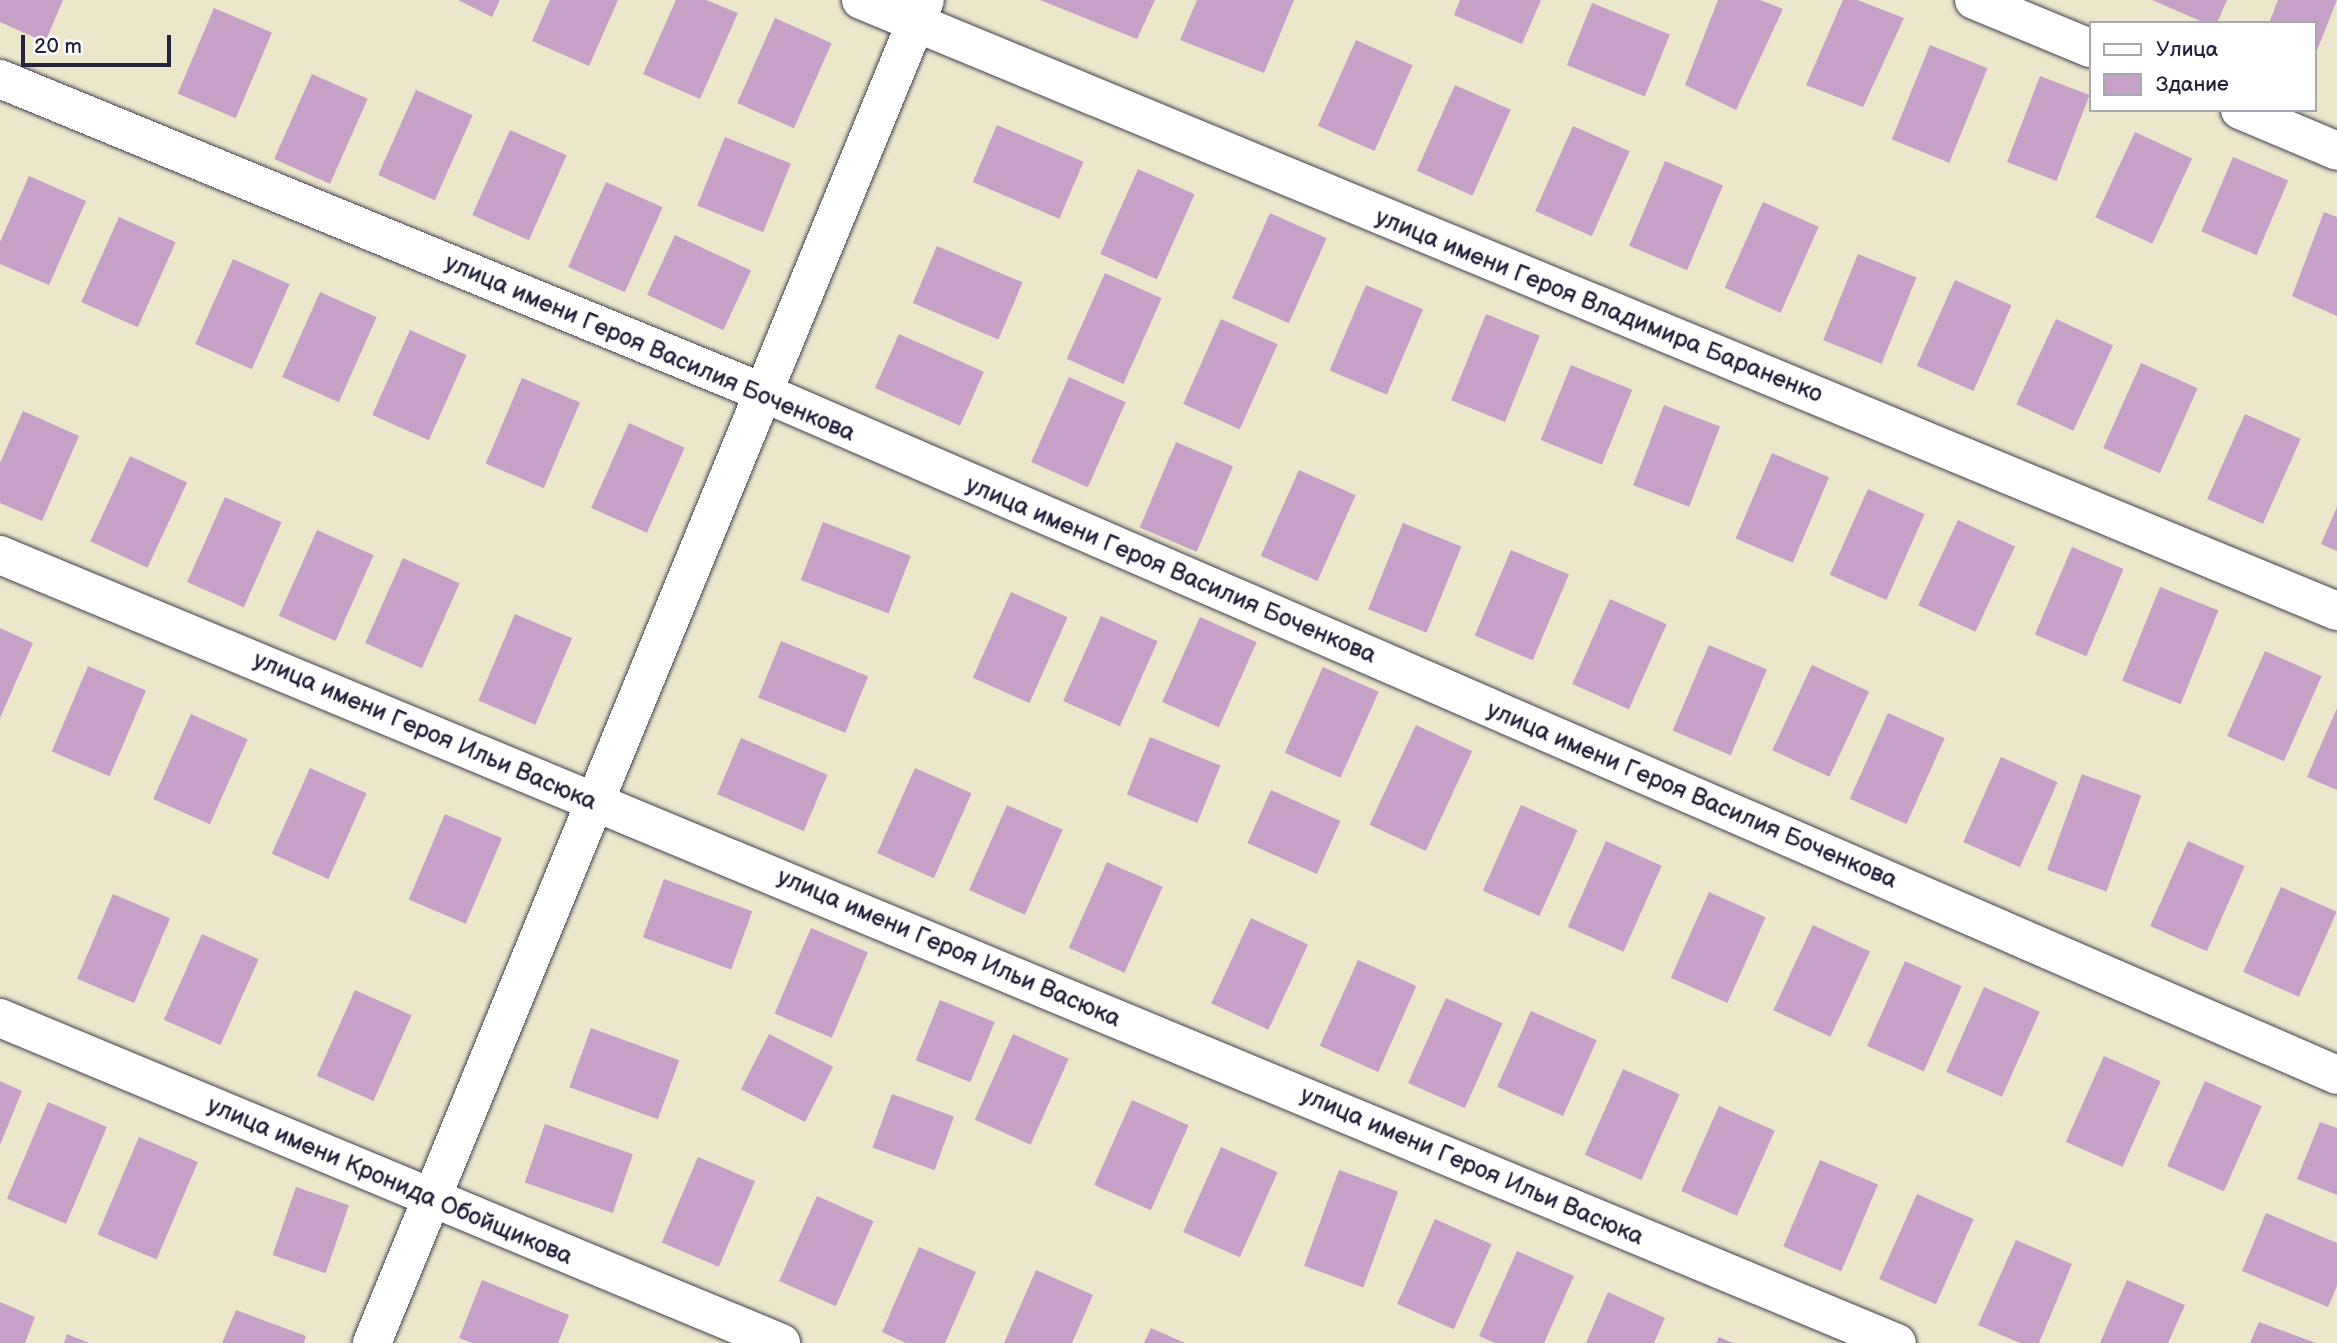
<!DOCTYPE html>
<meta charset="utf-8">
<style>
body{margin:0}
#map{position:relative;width:2337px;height:1343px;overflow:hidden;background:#ece7cb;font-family:"Balsamiq Sans",sans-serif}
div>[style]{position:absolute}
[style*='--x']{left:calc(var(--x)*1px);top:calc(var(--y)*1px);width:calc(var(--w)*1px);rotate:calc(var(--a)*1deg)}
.building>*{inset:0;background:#c6a0c7;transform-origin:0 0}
.roads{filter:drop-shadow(0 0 2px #404051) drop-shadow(0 0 2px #404051)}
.minor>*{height:38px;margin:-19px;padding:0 19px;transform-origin:19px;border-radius:19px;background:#fff}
span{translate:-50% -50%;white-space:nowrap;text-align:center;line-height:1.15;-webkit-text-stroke:5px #fff;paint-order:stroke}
.street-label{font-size:24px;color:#22223b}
.legend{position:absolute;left:2089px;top:21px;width:228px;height:91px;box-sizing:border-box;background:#fff;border:2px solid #a7a7b1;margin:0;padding:9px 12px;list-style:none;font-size:21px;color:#22223b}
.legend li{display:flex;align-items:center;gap:14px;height:35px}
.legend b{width:35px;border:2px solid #a7a7b1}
.scale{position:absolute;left:21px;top:35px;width:150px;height:32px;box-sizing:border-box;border:4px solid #22223b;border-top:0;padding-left:9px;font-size:21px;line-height:24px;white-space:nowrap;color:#22223b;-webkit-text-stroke:5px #fff;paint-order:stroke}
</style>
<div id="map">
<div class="building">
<i style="clip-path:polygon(0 0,63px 0,45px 42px,0 22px)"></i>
<i style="clip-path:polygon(458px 0,500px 0,492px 17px)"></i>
<i style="clip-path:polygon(550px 0,618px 0,589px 66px,532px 41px)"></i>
<i style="clip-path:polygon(676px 0,706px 0,738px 13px,700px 99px,643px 74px)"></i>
<i style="clip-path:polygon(1040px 0,1155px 0,1137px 39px)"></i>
<i style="clip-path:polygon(1197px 0,1294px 0,1264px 73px,1180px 40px)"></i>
<i style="clip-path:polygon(1460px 0,1541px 0,1522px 44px,1454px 15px)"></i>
<i style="clip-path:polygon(1718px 0,1760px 0,1783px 9px,1736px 110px,1685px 85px)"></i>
<i style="clip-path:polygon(1843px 0,1857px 0,1904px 18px,1863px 107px,1806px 85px)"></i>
<i style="clip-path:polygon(2152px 0,2227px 0,2217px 23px,2205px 23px)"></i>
<i style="clip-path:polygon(2278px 0,2337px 0,2314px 58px,2314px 23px,2269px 23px)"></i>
<i style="left:1592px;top:3px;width:84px;height:67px;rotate:22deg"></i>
<i style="left:214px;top:8px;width:63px;height:93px;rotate:23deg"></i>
<i style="left:775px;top:18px;width:62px;height:93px;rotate:24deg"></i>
<i style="left:1356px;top:40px;width:62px;height:94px;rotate:24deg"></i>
<i style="left:1930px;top:45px;width:62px;height:102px;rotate:22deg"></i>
<i style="left:312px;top:74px;width:61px;height:93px;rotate:24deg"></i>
<i style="left:2040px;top:76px;width:53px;height:92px;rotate:21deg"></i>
<i style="left:1455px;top:85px;width:61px;height:94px;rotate:24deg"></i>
<i style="left:416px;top:90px;width:62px;height:93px;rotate:24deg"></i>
<i style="left:997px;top:125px;width:94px;height:62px;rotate:23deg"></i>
<i style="left:1573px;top:126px;width:62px;height:93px;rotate:24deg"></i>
<i style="left:510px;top:130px;width:62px;height:93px;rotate:24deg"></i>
<i style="left:2135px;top:132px;width:63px;height:94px;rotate:25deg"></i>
<i style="left:725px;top:137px;width:71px;height:74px;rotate:22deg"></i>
<i style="left:2233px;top:157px;width:60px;height:81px;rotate:23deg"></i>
<i style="left:1665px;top:161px;width:63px;height:92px;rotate:23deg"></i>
<i style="left:1138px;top:169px;width:62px;height:93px;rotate:24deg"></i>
<i style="clip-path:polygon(29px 176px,86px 201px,49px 285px,0 264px,0 242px)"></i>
<i style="left:606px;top:182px;width:62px;height:93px;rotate:24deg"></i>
<i style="left:1763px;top:202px;width:61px;height:94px;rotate:24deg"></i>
<i style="clip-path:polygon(2324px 212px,2337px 217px,2337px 316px,2292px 296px)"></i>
<i style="left:1270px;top:213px;width:62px;height:93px;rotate:24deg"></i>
<i style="left:119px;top:217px;width:62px;height:93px;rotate:24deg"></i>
<i style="left:675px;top:235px;width:84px;height:66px;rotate:25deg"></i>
<i style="left:937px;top:246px;width:93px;height:62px;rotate:23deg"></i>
<i style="left:1858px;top:254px;width:63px;height:93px;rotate:22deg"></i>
<i style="left:233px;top:259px;width:62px;height:93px;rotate:24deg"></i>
<i style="left:1105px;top:273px;width:62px;height:94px;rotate:24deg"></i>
<i style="left:1955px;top:280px;width:62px;height:94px;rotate:24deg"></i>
<i style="left:1366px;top:285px;width:62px;height:93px;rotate:23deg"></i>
<i style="left:320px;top:292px;width:62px;height:93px;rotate:24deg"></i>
<i style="left:1486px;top:314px;width:58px;height:93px;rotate:22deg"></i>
<i style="left:1221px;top:319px;width:62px;height:93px;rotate:24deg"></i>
<i style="left:2056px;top:319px;width:63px;height:94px;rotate:25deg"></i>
<i style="left:410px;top:330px;width:62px;height:93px;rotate:24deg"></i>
<i style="left:899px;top:334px;width:93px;height:59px;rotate:24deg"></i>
<i style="left:2141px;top:363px;width:62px;height:93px;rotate:24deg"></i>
<i style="left:1571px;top:365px;width:66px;height:81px;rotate:22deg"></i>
<i style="left:1069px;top:377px;width:62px;height:93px;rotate:24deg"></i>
<i style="left:522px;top:378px;width:63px;height:93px;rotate:23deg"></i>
<i style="left:1664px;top:405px;width:60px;height:86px;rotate:21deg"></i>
<i style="clip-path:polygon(23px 411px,79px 436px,42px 521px,0 503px,0 463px)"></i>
<i style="left:2245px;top:414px;width:61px;height:93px;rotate:24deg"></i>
<i style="left:629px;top:423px;width:61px;height:93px;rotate:24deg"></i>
<i style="left:1176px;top:442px;width:62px;height:93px;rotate:23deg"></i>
<i style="left:1772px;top:453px;width:62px;height:93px;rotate:23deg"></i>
<i style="left:130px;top:456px;width:63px;height:94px;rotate:25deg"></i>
<i style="left:1299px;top:470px;width:62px;height:94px;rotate:24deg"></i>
<i style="left:1868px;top:489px;width:62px;height:94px;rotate:24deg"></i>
<i style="left:225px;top:497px;width:62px;height:93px;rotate:24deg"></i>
<i style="clip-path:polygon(2337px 507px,2337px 551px,2321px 544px)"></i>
<i style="left:1958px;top:520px;width:63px;height:94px;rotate:25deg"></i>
<i style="left:823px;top:522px;width:94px;height:62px;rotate:21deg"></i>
<i style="left:1403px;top:523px;width:63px;height:93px;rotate:22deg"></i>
<i style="left:317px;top:530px;width:62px;height:94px;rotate:24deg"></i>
<i style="left:2072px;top:547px;width:56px;height:95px;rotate:23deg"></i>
<i style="left:1511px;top:550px;width:63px;height:93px;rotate:23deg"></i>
<i style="left:403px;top:558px;width:62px;height:93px;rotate:24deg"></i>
<i style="left:2160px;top:587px;width:63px;height:101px;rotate:22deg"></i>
<i style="left:1011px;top:592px;width:62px;height:94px;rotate:24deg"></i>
<i style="left:1610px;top:599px;width:62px;height:93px;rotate:24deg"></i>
<i style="left:515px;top:614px;width:62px;height:94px;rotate:23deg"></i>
<i style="left:1101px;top:616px;width:62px;height:93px;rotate:24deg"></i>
<i style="left:1200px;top:617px;width:62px;height:93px;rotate:24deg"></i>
<i style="clip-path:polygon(0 628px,33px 643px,0 718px)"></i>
<i style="left:781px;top:641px;width:94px;height:61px;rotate:22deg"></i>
<i style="left:1709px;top:645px;width:63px;height:93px;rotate:23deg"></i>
<i style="left:2265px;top:651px;width:62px;height:93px;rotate:24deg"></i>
<i style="left:1812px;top:665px;width:63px;height:94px;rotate:25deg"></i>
<i style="left:88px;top:666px;width:63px;height:93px;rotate:23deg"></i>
<i style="left:1323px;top:667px;width:61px;height:94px;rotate:24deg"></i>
<i style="clip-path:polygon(2337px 708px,2337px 790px,2307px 777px)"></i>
<i style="left:1888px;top:713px;width:62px;height:94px;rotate:24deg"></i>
<i style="left:191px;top:714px;width:62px;height:93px;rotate:24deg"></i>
<i style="left:1416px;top:725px;width:62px;height:110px;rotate:25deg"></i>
<i style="left:1150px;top:737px;width:76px;height:62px;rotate:22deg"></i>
<i style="left:741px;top:738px;width:94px;height:61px;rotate:23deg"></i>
<i style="left:2001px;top:757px;width:62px;height:93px;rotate:24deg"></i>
<i style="left:310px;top:768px;width:62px;height:94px;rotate:24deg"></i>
<i style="left:915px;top:768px;width:62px;height:93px;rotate:24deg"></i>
<i style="left:2082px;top:774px;width:63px;height:102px;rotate:20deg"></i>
<i style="left:1271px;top:790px;width:76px;height:58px;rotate:24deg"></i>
<i style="left:1007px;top:805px;width:61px;height:93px;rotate:24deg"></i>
<i style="left:1521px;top:805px;width:62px;height:94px;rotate:24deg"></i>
<i style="left:445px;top:814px;width:62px;height:93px;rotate:23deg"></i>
<i style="left:1606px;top:841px;width:61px;height:94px;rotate:24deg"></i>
<i style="left:2188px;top:841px;width:62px;height:93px;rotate:24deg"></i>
<i style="left:1107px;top:862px;width:61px;height:94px;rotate:24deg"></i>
<i style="left:664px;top:879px;width:94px;height:62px;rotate:20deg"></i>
<i style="left:2281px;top:887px;width:61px;height:93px;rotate:24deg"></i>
<i style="left:1709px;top:892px;width:62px;height:94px;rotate:24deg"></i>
<i style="left:113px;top:894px;width:62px;height:92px;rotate:23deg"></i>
<i style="left:1251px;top:918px;width:63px;height:94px;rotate:25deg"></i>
<i style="left:1813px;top:925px;width:63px;height:94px;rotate:25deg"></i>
<i style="left:811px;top:928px;width:62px;height:93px;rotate:23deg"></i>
<i style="left:202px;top:934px;width:62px;height:94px;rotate:24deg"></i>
<i style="left:1358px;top:960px;width:64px;height:94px;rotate:24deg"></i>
<i style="left:1905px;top:961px;width:62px;height:93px;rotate:24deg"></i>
<i style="left:1984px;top:987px;width:61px;height:93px;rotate:24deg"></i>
<i style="left:355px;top:990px;width:62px;height:94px;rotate:24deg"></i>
<i style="left:1446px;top:998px;width:62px;height:93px;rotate:24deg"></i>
<i style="left:940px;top:1000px;width:59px;height:65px;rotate:22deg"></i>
<i style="left:1531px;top:1011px;width:72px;height:83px;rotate:24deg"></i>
<i style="left:591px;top:1028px;width:94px;height:63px;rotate:20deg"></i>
<i style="left:769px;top:1034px;width:72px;height:62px;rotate:27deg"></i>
<i style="left:1013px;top:1034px;width:61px;height:94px;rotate:24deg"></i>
<i style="left:2104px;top:1056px;width:62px;height:94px;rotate:24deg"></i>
<i style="left:1623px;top:1069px;width:62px;height:94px;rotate:24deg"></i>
<i style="clip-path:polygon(0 1081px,22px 1091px,0 1145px)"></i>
<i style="left:2205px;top:1081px;width:62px;height:93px;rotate:24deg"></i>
<i style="left:892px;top:1094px;width:66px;height:57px;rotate:20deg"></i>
<i style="left:1132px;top:1100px;width:62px;height:93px;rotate:24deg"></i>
<i style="left:48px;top:1102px;width:64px;height:105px;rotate:23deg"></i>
<i style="left:1719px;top:1106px;width:61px;height:93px;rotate:24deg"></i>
<i style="clip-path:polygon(2320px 1122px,2337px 1128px,2337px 1195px,2297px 1179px)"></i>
<i style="left:545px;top:1124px;width:93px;height:62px;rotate:19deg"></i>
<i style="left:139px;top:1137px;width:64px;height:106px;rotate:23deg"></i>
<i style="left:1221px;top:1147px;width:62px;height:93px;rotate:24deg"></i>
<i style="left:698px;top:1157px;width:62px;height:93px;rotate:23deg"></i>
<i style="left:1820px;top:1160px;width:63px;height:94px;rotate:23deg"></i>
<i style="left:1339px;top:1170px;width:63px;height:102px;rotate:20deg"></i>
<i style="left:296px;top:1187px;width:56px;height:72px;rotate:19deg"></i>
<i style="left:1917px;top:1194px;width:62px;height:93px;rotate:24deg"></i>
<i style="left:817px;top:1196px;width:62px;height:93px;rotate:24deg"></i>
<i style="clip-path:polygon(2266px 1213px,2337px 1243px,2337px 1286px,2328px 1307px,2242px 1271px)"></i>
<i style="left:1435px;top:1219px;width:62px;height:93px;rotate:24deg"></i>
<i style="clip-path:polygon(2016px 1240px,2072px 1264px,2039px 1343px,2020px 1343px,1978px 1325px)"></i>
<i style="clip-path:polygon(919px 1247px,976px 1272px,945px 1343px,906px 1343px,882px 1332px)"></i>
<i style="clip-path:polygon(1517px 1251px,1574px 1276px,1544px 1343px,1495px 1343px,1479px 1336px)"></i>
<i style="clip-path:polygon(1036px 1270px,1093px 1295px,1072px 1343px,1004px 1343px)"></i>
<i style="clip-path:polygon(482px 1280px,569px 1315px,558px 1343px,472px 1343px,459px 1338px)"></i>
<i style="clip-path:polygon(2127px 1280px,2185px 1305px,2168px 1343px,2100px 1343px)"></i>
<i style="clip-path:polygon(1608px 1292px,1665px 1318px,1654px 1343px,1586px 1343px)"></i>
<i style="clip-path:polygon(0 1302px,35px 1317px,25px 1343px,0 1343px)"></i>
<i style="clip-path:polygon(236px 1310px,306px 1336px,304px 1343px,222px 1343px)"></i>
<i style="clip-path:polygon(2259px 1322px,2316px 1343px,2250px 1343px)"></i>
<i style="clip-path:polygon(1151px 1328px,1185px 1343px,1144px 1343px)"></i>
<i style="clip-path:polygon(67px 1334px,89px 1343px,64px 1343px)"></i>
<i style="clip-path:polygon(1719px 1337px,1733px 1343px,1716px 1343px)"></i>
</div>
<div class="roads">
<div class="minor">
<i style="--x:861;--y:0;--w:1597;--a:22.49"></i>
<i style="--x:1974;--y:0;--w:126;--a:22.5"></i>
<i style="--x:0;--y:79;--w:826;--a:22.34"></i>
<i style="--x:764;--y:393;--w:1714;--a:23.44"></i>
<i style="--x:2240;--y:110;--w:105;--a:22.9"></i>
<i style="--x:0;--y:555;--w:2054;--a:22.56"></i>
<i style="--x:0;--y:1018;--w:846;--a:22.59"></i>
<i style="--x:372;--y:1343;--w:1452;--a:-67.62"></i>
</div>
</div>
<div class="street-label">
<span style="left:1599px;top:306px;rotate:22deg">улица имени Героя Владимира Бараненко</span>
<span style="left:650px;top:348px;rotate:23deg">улица имени Героя Василия Боченкова</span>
<span style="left:1171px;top:570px;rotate:23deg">улица имени Героя Василия Боченкова</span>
<span style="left:425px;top:731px;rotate:23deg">улица имени Героя Ильи Васюка</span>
<span style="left:1692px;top:795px;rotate:23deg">улица имени Героя Василия Боченкова</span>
<span style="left:949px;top:948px;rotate:23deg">улица имени Героя Ильи Васюка</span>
<span style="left:1472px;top:1166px;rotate:23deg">улица имени Героя Ильи Васюка</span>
<span style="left:390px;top:1181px;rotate:23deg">улица имени Кронида Обойщикова</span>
</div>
<ul class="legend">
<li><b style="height:9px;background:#fff"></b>Улица</li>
<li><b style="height:19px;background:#c6a0c7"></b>Здание</li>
</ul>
<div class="scale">20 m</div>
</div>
